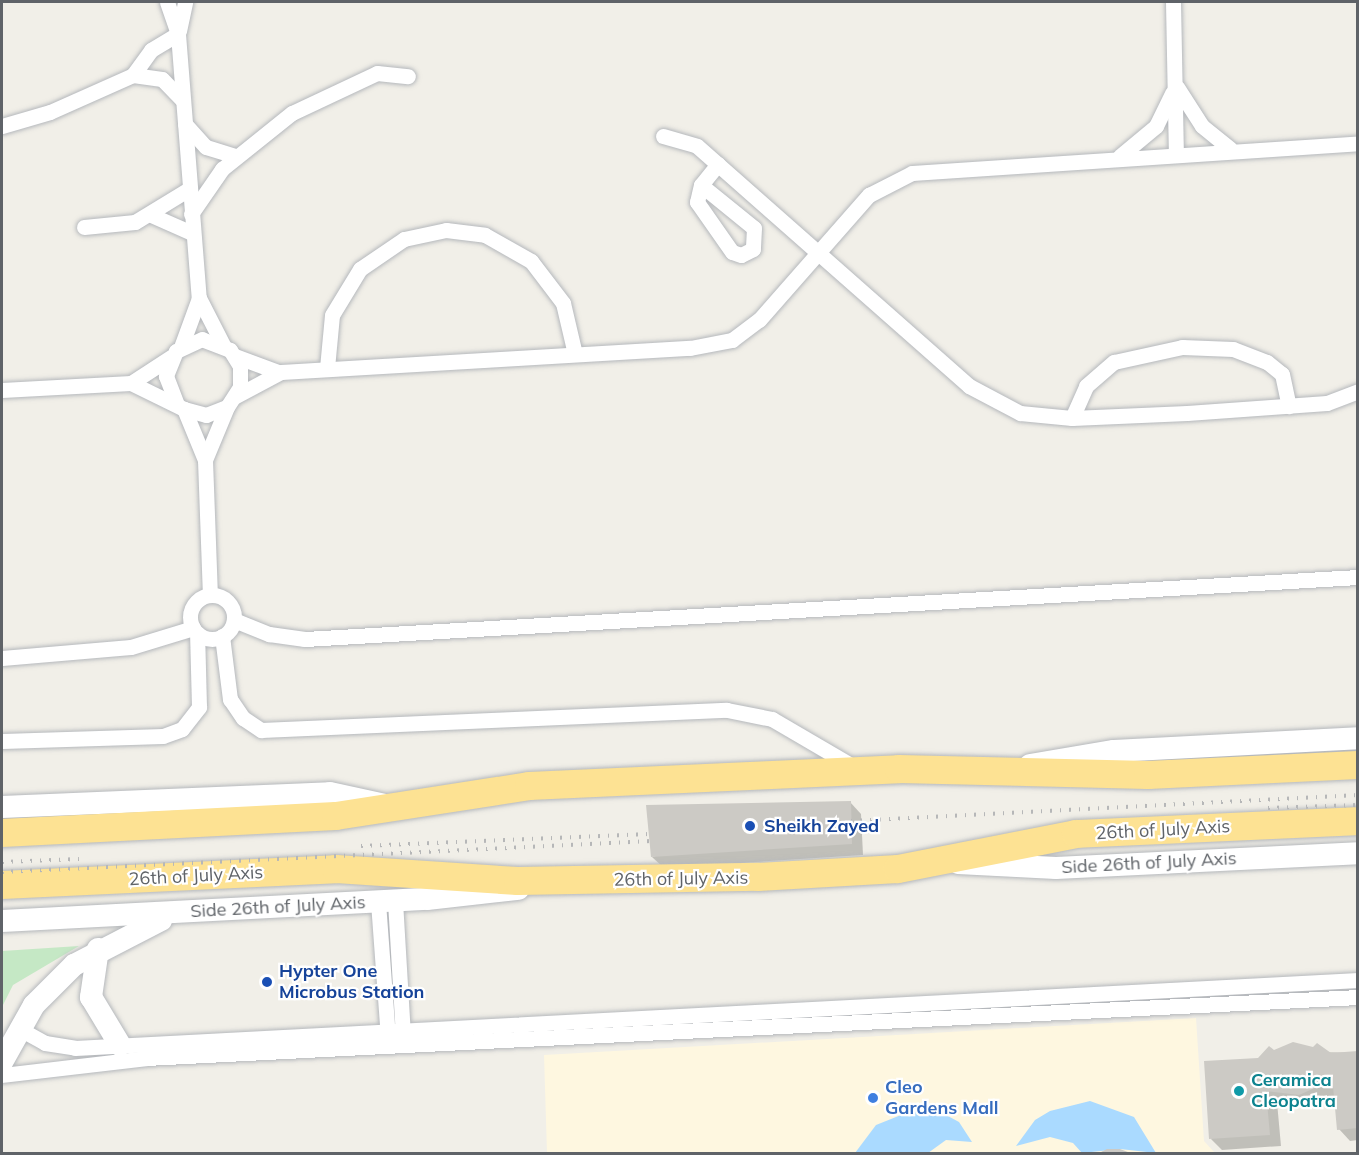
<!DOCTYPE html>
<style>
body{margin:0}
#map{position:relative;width:1359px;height:1155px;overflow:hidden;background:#f1efe8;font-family:Mulish,sans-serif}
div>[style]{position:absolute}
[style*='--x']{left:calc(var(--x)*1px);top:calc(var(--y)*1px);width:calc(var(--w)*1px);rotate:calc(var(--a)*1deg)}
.commercial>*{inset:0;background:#fef7e0}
.green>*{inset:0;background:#c5e8c5}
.water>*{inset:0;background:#aadaff}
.shadow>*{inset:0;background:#0003}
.building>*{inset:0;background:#cccac5}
.roads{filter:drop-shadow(0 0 2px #b5b8bc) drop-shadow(0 0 2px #b5b8bc)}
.street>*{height:15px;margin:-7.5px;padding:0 7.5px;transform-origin:7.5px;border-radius:7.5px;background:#fff}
.street>.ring{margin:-7.5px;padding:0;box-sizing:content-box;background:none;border:15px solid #fff;border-radius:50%}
.secondary>*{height:22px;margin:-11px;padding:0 11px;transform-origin:11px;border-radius:11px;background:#fff}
.highway>*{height:28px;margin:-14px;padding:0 14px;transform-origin:14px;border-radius:14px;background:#fde293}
.rail>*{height:4px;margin-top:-2px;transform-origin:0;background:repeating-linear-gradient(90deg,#b6b7b8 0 1.5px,transparent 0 9.5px)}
.dots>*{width:16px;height:16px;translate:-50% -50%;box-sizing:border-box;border:3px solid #fff;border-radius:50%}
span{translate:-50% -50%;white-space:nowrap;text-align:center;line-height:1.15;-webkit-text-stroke:4.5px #fff;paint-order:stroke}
.transit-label{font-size:18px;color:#164399;font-weight:700}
.left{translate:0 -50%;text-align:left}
.street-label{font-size:18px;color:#5f6368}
.culture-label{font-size:18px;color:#0d838f;font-weight:700}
.shop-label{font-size:18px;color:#366cbe;font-weight:700}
.frame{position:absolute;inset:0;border:3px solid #5f6368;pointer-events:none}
</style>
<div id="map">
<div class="commercial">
<i style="clip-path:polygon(1196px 1018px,1204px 1141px,1215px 1153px,547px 1153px,544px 1055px)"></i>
</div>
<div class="green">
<i style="clip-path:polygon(79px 946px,13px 985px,2px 1007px,2px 951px)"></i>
</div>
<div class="water">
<i style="clip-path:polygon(1090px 1101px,1134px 1117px,1156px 1153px,1120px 1149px,1082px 1153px,1073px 1143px,1050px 1137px,1016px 1146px,1035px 1120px,1050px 1111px)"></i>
<i style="clip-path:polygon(911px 1111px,946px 1115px,959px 1122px,972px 1142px,946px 1140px,928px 1153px,855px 1153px,876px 1125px)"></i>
</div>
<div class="shadow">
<i style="clip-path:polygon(850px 802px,861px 814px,863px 855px,664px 868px,652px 857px)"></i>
<i style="clip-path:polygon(1274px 1051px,1358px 1053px,1358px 1140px,1350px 1141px,1339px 1129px,1336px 1099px,1277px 1102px,1281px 1146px,1222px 1150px,1211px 1139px,1259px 1059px)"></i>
</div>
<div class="building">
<i style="clip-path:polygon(851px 801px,852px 844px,651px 857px,646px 805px)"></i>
<i style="clip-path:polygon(1293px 1042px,1313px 1047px,1317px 1043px,1331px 1053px,1358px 1051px,1358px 1128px,1337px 1130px,1333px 1086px,1317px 1087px,1299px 1095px,1266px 1091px,1270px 1135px,1209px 1139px,1204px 1061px,1258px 1058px,1269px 1046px,1274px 1050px)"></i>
<i style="clip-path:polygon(1107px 1149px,1120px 1149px,1133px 1154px,1097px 1154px)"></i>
</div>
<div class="roads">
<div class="street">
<i style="--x:167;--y:2;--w:34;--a:71"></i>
<i style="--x:178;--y:34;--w:265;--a:85.5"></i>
<i style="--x:199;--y:298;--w:53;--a:62.9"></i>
<i style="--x:1173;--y:2;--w:151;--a:88.9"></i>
<i style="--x:179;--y:31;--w:30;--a:-78"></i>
<i style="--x:133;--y:75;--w:31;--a:-54"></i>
<i style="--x:151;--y:50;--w:31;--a:-31"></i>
<i style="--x:1177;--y:87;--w:46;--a:57.3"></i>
<i style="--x:1202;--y:126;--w:36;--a:39"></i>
<i style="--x:185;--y:124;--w:31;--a:48"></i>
<i style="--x:206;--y:147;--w:31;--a:17"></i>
<i style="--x:2;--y:126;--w:50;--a:-16.3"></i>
<i style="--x:50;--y:112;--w:91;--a:-24"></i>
<i style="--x:133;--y:75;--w:29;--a:8"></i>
<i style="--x:162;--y:79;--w:29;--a:46"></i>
<i style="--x:663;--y:136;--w:35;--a:16"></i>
<i style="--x:697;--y:146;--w:363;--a:41.4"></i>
<i style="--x:969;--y:386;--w:58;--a:27.9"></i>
<i style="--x:1020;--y:413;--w:52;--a:5.5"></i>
<i style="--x:1072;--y:418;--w:115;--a:-2.5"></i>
<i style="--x:1187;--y:413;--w:140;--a:-4.1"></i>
<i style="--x:1327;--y:403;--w:33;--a:-21"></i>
<i style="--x:1120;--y:156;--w:47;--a:-39.8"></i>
<i style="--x:1156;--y:126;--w:37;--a:-64"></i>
<i style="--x:701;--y:185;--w:68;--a:39.1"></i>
<i style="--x:754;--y:228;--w:21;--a:93"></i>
<i style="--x:753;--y:249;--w:13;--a:153"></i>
<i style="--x:741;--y:255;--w:9;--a:-162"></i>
<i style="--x:732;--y:252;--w:61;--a:-125"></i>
<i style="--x:697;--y:202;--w:17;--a:-77"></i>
<i style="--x:701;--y:185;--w:27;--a:-51"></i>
<i style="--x:191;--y:214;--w:55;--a:-55.4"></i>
<i style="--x:222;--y:169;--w:90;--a:-38.7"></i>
<i style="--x:292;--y:113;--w:94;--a:-25.2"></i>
<i style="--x:377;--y:73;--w:31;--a:6"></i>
<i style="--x:151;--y:215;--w:45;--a:23.7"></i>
<i style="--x:84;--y:227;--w:51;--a:-5.6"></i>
<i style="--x:135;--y:222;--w:63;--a:-31.4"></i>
<i style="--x:181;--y:347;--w:52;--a:-69.8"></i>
<i style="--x:235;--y:356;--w:46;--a:20.4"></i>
<i style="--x:327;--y:368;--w:53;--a:-84.6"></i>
<i style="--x:332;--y:315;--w:54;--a:-58.7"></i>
<i style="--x:360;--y:269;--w:53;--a:-34.3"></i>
<i style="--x:404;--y:239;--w:43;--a:-12.1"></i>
<i style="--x:446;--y:230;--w:39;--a:7"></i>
<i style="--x:485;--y:235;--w:53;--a:29.5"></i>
<i style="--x:531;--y:261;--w:53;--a:52.7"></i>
<i style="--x:563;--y:303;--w:52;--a:76.8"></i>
<i style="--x:131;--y:383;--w:48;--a:-33"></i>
<i style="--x:2;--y:390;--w:129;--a:-3.1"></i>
<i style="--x:131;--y:383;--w:59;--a:26.1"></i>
<i style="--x:184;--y:409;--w:23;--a:15"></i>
<i style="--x:206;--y:415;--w:22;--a:-21"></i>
<i style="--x:227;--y:407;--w:24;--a:-57"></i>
<i style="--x:240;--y:387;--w:21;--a:-90"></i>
<i style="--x:240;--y:366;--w:19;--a:-122"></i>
<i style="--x:230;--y:350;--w:30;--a:-159"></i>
<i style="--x:202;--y:339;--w:29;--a:155"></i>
<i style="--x:176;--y:351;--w:27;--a:112"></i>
<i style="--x:166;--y:376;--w:30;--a:69"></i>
<i style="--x:236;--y:396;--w:51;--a:-28.1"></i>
<i style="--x:281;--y:372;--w:410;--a:-3.4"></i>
<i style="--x:690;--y:348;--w:43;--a:-10.8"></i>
<i style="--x:732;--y:340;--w:34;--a:-37"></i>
<i style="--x:759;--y:320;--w:167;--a:-48.7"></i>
<i style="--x:869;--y:195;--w:48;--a:-27.1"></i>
<i style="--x:912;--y:173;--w:447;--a:-3.8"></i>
<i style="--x:184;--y:409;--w:55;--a:67.6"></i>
<i style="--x:205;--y:460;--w:135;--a:87.9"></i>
<i style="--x:1072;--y:418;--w:35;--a:-66"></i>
<i style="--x:1086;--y:386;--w:37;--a:-41"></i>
<i style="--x:1114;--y:362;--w:70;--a:-12.4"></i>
<i style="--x:1182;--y:347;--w:51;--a:2.2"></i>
<i style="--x:1233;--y:349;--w:36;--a:21"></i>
<i style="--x:1267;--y:362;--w:19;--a:39"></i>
<i style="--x:1282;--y:374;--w:33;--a:78"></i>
<i style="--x:205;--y:460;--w:57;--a:-67.5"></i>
<i class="ring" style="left:190px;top:595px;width:29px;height:29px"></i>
<i style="--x:234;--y:620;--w:38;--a:22"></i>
<i style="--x:269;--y:634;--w:36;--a:8"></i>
<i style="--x:305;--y:639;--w:1055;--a:-3.37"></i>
<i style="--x:222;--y:636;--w:64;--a:82.8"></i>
<i style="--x:230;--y:699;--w:23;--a:56"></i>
<i style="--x:243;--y:718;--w:22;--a:34"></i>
<i style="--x:261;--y:730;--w:466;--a:-2.5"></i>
<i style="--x:727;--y:710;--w:46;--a:11.3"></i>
<i style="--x:772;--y:719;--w:95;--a:30.3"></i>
<i style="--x:2;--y:658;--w:129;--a:-4.9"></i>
<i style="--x:131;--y:647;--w:65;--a:-17"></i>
<i style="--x:2;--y:741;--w:161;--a:-1.8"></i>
<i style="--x:163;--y:736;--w:20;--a:-20"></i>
<i style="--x:182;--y:729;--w:28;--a:-52"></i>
<i style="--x:199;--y:707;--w:74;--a:-91.5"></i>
<i style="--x:395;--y:901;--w:136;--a:86.6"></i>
<i style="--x:378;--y:902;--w:137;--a:85.8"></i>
<i style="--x:18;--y:1028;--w:31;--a:29"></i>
<i style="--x:45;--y:1043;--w:30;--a:9"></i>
<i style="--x:75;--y:1048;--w:1285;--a:-3.03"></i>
<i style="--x:2;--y:1075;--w:145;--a:-6.7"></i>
<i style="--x:146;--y:1058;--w:1214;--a:-2.88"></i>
</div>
<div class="secondary">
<i style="--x:1030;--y:765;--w:85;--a:-9.5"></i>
<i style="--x:1114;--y:751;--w:244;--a:-3"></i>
<i style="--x:2;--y:807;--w:328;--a:-2.4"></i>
<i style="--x:330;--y:793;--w:61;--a:12.2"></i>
<i style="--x:958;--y:863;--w:98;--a:2.9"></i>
<i style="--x:1056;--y:868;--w:302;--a:-2.8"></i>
<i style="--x:2;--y:921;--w:426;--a:-3"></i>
<i style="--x:427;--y:899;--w:92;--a:-6.3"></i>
<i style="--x:98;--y:949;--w:49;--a:98.3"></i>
<i style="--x:91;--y:997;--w:56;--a:58.9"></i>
<i style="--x:2;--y:1062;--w:65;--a:-60.7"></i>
<i style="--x:34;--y:1005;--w:57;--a:-45"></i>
<i style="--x:74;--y:965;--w:98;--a:-27.3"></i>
</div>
<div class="highway">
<i style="--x:2;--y:833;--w:334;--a:-2.9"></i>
<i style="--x:336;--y:816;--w:195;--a:-8.8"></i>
<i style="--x:529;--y:786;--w:370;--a:-2.6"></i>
<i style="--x:899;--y:769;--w:249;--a:1.4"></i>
<i style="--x:1148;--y:775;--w:210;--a:-2.7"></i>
<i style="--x:2;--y:885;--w:334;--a:-2.7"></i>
<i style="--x:336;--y:869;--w:182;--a:3.8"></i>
<i style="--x:518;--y:881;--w:240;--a:-1"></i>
<i style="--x:758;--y:877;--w:140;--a:-3.3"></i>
<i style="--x:898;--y:869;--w:181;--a:-11.1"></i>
<i style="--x:1076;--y:834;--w:282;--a:-2.6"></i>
</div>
</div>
<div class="rail">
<i style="--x:1268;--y:808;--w:90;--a:-1.9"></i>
<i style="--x:851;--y:821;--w:508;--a:-2.94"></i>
<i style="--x:361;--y:846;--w:288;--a:-2.4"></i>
<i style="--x:2;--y:862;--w:77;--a:-2.2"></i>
<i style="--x:2;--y:872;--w:650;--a:-2.73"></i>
</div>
<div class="dots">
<i style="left:750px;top:826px;background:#1a4fb4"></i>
<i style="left:267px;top:982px;background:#1a4fb4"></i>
<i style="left:1239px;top:1091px;background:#0f9aa8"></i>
<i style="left:873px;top:1098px;background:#3f7fe0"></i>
</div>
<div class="transit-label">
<span class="left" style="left:764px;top:826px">Sheikh Zayed</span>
<span class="left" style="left:279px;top:982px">Hypter One<br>Microbus Station</span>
</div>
<div class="street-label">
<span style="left:1163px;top:830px;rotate:-3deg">26th of July Axis</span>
<span style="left:1149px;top:863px;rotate:-3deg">Side 26th of July Axis</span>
<span style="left:196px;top:876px;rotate:-3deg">26th of July Axis</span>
<span style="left:681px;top:879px;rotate:-1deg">26th of July Axis</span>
<span style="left:278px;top:907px;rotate:-3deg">Side 26th of July Axis</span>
</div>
<div class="culture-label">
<span class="left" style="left:1251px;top:1091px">Ceramica<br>Cleopatra</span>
</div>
<div class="shop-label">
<span class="left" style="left:885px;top:1098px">Cleo<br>Gardens Mall</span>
</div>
<div class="frame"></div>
</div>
